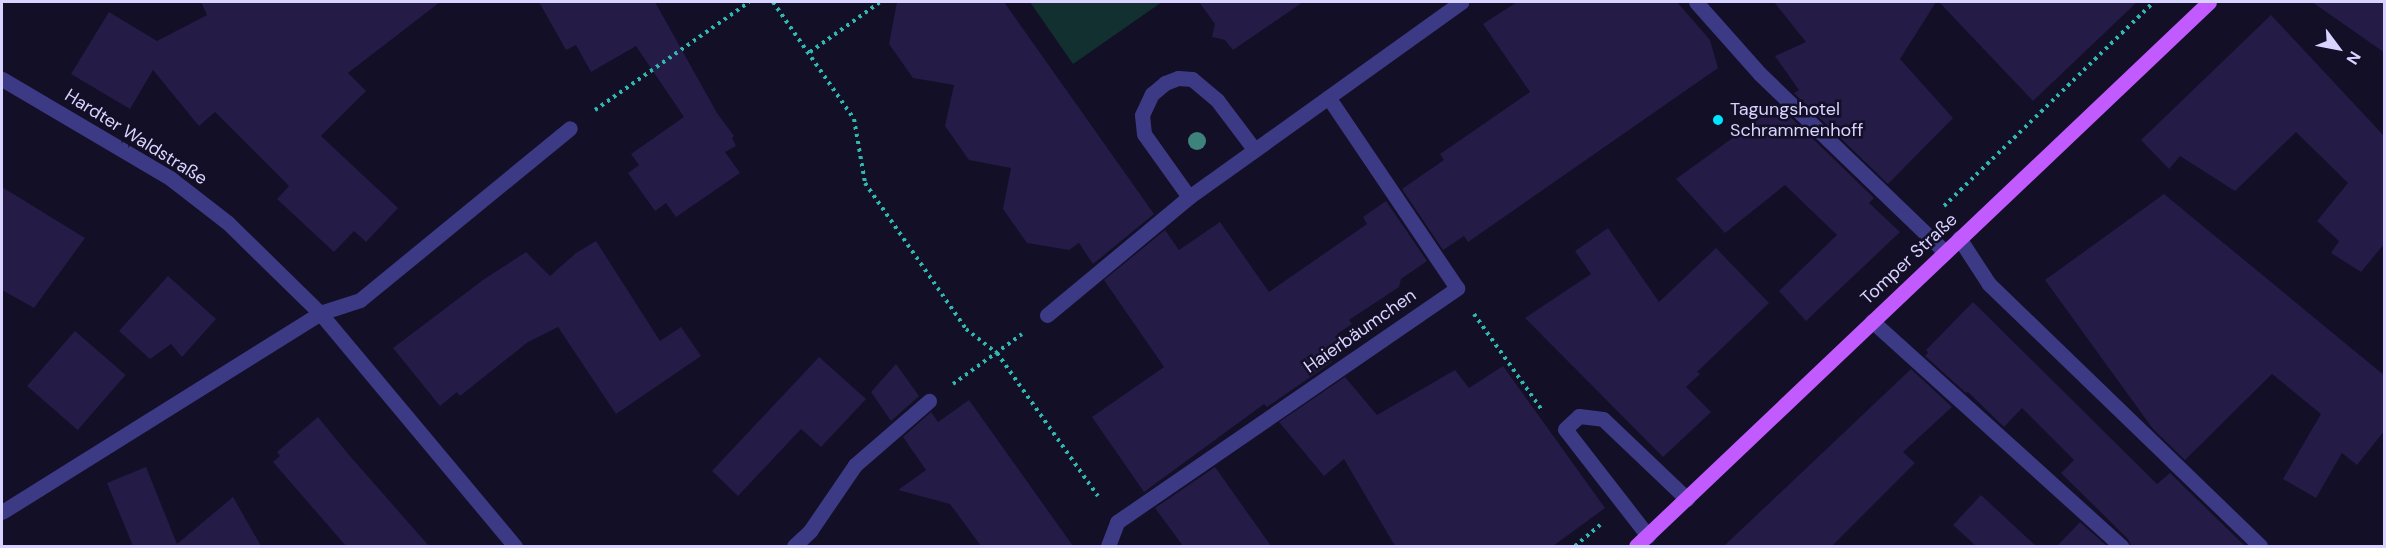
<!DOCTYPE html>
<meta charset="utf-8">
<style>
body{margin:0}
#map{position:relative;width:2386px;height:548px;overflow:hidden;background:#130f26;font-family:"DM Sans",sans-serif}
div>[style]{position:absolute}
[style*='--x']{left:calc(var(--x)*1px);top:calc(var(--y)*1px);width:calc(var(--w)*1px);rotate:calc(var(--a)*1deg)}
.green>*{inset:0;background:#12302f}
.building>*{inset:0;background:#241b47;transform-origin:0 0}
.path>*{height:4px;margin-top:-2px;transform-origin:0;background:repeating-linear-gradient(90deg,#2fb8b0 0 3px,transparent 0 7.5px)}
.minor>*{height:15px;margin:-7.5px;padding:0 7.5px;transform-origin:7.5px;border-radius:7.5px;background:#3d3a85}
.major>*{height:15px;margin:-7.5px;padding:0 7.5px;transform-origin:7.5px;border-radius:7.5px;background:#c25bff}
.trees>*{width:18px;height:18px;margin:-9px;border-radius:50%;background:#3d827b}
.dots>*{width:16px;height:16px;translate:-50% -50%;box-sizing:border-box;border:3px solid #130f26;border-radius:50%}
span{translate:-50% -50%;white-space:nowrap;text-align:center;line-height:1.15;-webkit-text-stroke:5px #130f26;paint-order:stroke}
.poi-label{font-size:18px;color:#d9d4ff}
.left{translate:0 -50%;text-align:left}
.street-label{font-size:18px;color:#d9d4ff}
.frame{position:absolute;inset:0;border:3px solid #d9d4ff;pointer-events:none}
.north{position:absolute;left:2308px;top:18px;width:60px;height:60px;-webkit-text-stroke:4px #130f26;paint-order:stroke;rotate:122deg;font-size:16px;font-weight:700;line-height:24px;text-align:center;color:#d9d4ff}
.north::after{content:'';display:block;margin:auto;width:21px;height:27px;background:#d9d4ff;clip-path:polygon(50% 0,100% 100%,50% 72%,0 100%)}
</style>
<div id="map">
<div class="green">
<i style="clip-path:polygon(1030px 2px,1162px 2px,1073px 64px)"></i>
</div>
<div class="building">
<i style="clip-path:polygon(201px 2px,440px 2px,348px 73px,366px 91px,321px 136px,398px 208px,366px 242px,354px 231px,334px 252px,277px 199px,289px 186px,215px 112px,199px 126px,153px 70px,130px 109px,71px 74px,109px 12px,157px 41px,207px 15px)"></i>
<i style="clip-path:polygon(539px 2px,655px 2px,717px 113px,734px 136px,732px 138px,736px 146px,725px 152px,740px 173px,676px 217px,666px 203px,655px 211px,628px 173px,639px 165px,631px 154px,684px 117px,636px 46px,591px 72px,576px 45px,566px 50px)"></i>
<i style="clip-path:polygon(897px 2px,1004px 2px,1154px 214px,1093px 264px,1079px 243px,1069px 250px,1027px 243px,1003px 209px,1011px 168px,969px 160px,945px 126px,954px 85px,913px 78px,889px 44px)"></i>
<i style="clip-path:polygon(1199px 2px,1303px 2px,1233px 50px,1225px 40px,1212px 37px,1215px 24px)"></i>
<i style="clip-path:polygon(1517px 2px,1677px 2px,1710px 40px,1718px 68px,1468px 242px,1464px 236px,1443px 250px,1402px 189px,1444px 160px,1440px 154px,1530px 92px,1483px 24px)"></i>
<i style="clip-path:polygon(1774px 2px,1936px 2px,1900px 59px,1953px 118px,1888px 184px,1794px 93px,1799px 90px,1775px 56px,1806px 42px)"></i>
<i style="clip-path:polygon(1939px 2px,2137px 2px,2033px 101px)"></i>
<i style="clip-path:polygon(2312px 2px,2385px 2px,2385px 53px)"></i>
<i style="clip-path:polygon(2271px 15px,2385px 137px,2385px 243px,2361px 272px,2331px 253px,2339px 241px,2317px 221px,2348px 183px,2296px 132px,2235px 191px,2180px 156px,2169px 169px,2141px 140px)"></i>
<i style="clip-path:polygon(1778px 105px,1874px 198px,1869px 203px,1900px 232px,1806px 321px,1779px 291px,1837px 235px,1785px 185px,1725px 233px,1676px 179px)"></i>
<i style="clip-path:polygon(2px 187px,85px 238px,34px 308px,2px 290px)"></i>
<i style="clip-path:polygon(2164px 194px,2385px 376px,2385px 430px,2357px 465px,2342px 453px,2316px 498px,2283px 479px,2321px 414px,2272px 374px,2185px 460px,2153px 429px,2045px 280px)"></i>
<i style="clip-path:polygon(1386px 201px,1427px 261px,1401px 279px,1399px 287px,1349px 320px,1352px 324px,1337px 334px,1342px 342px,1325px 354px,1332px 362px,1267px 407px,1264px 404px,1144px 492px,1092px 417px,1164px 367px,1104px 280px,1165px 230px,1179px 250px,1220px 222px,1269px 292px,1367px 224px,1363px 217px)"></i>
<i style="clip-path:polygon(1608px 228px,1659px 302px,1716px 248px,1769px 303px,1697px 372px,1700px 374px,1686px 387px,1711px 412px,1663px 457px,1525px 318px,1591px 274px,1575px 251px)"></i>
<i style="clip-path:polygon(596px 241px,660px 341px,681px 327px,701px 356px,616px 414px,558px 327px,528px 342px,460px 396px,457px 392px,440px 406px,393px 348px,483px 280px,526px 252px,550px 276px,576px 253px)"></i>
<i style="clip-path:polygon(168px 276px,216px 319px,182px 357px,171px 344px,150px 359px,119px 331px)"></i>
<i style="clip-path:polygon(1973px 302px,2157px 484px,2170px 473px,2245px 546px,2131px 546px,2128px 539px,2061px 473px,2074px 460px,2022px 408px,2004px 427px,1968px 392px,1966px 393px,1925px 356px,1928px 353px,1926px 350px)"></i>
<i style="left:75px;top:331px;width:67px;height:73px;rotate:41deg"></i>
<i style="clip-path:polygon(819px 357px,866px 399px,821px 447px,801px 429px,738px 496px,712px 471px)"></i>
<i style="clip-path:polygon(896px 364px,919px 396px,891px 421px,871px 392px)"></i>
<i style="clip-path:polygon(1503px 366px,1605px 508px,1553px 546px,1395px 546px,1344px 459px,1324px 476px,1279px 422px,1345px 377px,1377px 415px,1455px 370px,1469px 388px)"></i>
<i style="clip-path:polygon(1911px 369px,1952px 407px,1903px 452px,1915px 463px,1832px 546px,1724px 546px)"></i>
<i style="clip-path:polygon(969px 400px,1073px 546px,981px 546px,950px 504px,898px 490px,926px 470px,903px 437px,931px 412px,938px 422px)"></i>
<i style="clip-path:polygon(318px 417px,349px 455px,429px 546px,346px 546px,273px 462px,280px 456px,277px 452px)"></i>
<i style="clip-path:polygon(146px 467px,177px 544px,233px 497px,261px 546px,133px 546px,107px 483px)"></i>
<i style="clip-path:polygon(1215px 467px,1271px 546px,1183px 546px,1155px 508px)"></i>
<i style="clip-path:polygon(1981px 495px,2036px 546px,1976px 546px,1953px 525px)"></i>
<i style="clip-path:polygon(2080px 522px,2107px 546px,2057px 546px)"></i>
</div>
<div class="path">
<i style="--x:773;--y:2;--w:142;--a:55.3"></i>
<i style="--x:854;--y:119;--w:65;--a:80.2"></i>
<i style="--x:865;--y:183;--w:178;--a:55.3"></i>
<i style="--x:966;--y:329;--w:39;--a:38"></i>
<i style="--x:997;--y:353;--w:175;--a:54.8"></i>
<i style="--x:810;--y:52;--w:86;--a:-35.5"></i>
<i style="--x:595;--y:110;--w:188;--a:-35"></i>
<i style="--x:1944;--y:206;--w:293;--a:-44.2"></i>
<i style="--x:1474;--y:314;--w:118;--a:54.7"></i>
<i style="--x:953;--y:384;--w:85;--a:-35.9"></i>
<i style="--x:1575;--y:546;--w:33;--a:-40"></i>
</div>
<div class="minor">
<i style="--x:1696;--y:2;--w:96;--a:48.4"></i>
<i style="--x:1760;--y:74;--w:257;--a:43.9"></i>
<i style="--x:2;--y:79;--w:195;--a:30.5"></i>
<i style="--x:170;--y:178;--w:73;--a:37.8"></i>
<i style="--x:228;--y:223;--w:129;--a:44.4"></i>
<i style="--x:320;--y:313;--w:304;--a:50.1"></i>
<i style="--x:1189;--y:197;--w:77;--a:-125.5"></i>
<i style="--x:1144;--y:134;--w:19;--a:-96"></i>
<i style="--x:1142;--y:115;--w:23;--a:-65"></i>
<i style="--x:1152;--y:94;--w:17;--a:-40"></i>
<i style="--x:1165;--y:83;--w:14;--a:-21"></i>
<i style="--x:1178;--y:78;--w:14;--a:4"></i>
<i style="--x:1192;--y:79;--w:33;--a:40"></i>
<i style="--x:1217;--y:100;--w:61;--a:52.9"></i>
<i style="--x:1959;--y:238;--w:55;--a:56.9"></i>
<i style="--x:1989;--y:284;--w:377;--a:44"></i>
<i style="--x:1047;--y:315;--w:185;--a:-39.7"></i>
<i style="--x:1189;--y:197;--w:335;--a:-35.6"></i>
<i style="--x:1872;--y:321;--w:336;--a:42.1"></i>
<i style="--x:2;--y:512;--w:375;--a:-32"></i>
<i style="--x:320;--y:313;--w:42;--a:-18"></i>
<i style="--x:360;--y:300;--w:271;--a:-39.3"></i>
<i style="--x:1648;--y:536;--w:135;--a:-127.8"></i>
<i style="--x:1565;--y:429;--w:19;--a:-43"></i>
<i style="--x:1579;--y:416;--w:24;--a:7"></i>
<i style="--x:1603;--y:419;--w:116;--a:43.6"></i>
<i style="--x:794;--y:546;--w:22;--a:-43"></i>
<i style="--x:810;--y:531;--w:80;--a:-55.7"></i>
<i style="--x:855;--y:465;--w:98;--a:-40.9"></i>
<i style="--x:1108;--y:546;--w:26;--a:-69"></i>
<i style="--x:1117;--y:522;--w:413;--a:-34.5"></i>
<i style="--x:1457;--y:288;--w:230;--a:-124"></i>
</div>
<div class="major">
<i style="--x:1636;--y:546;--w:790;--a:-43.51"></i>
</div>
<div class="trees">
<i style="left:1197px;top:141px"></i>
</div>
<div class="dots">
<i style="left:1718px;top:120px;background:#00e5ff"></i>
</div>
<div class="poi-label">
<span class="left" style="left:1730px;top:120px">Tagungshotel<br>Schrammenhoff</span>
</div>
<div class="street-label">
<span style="left:136px;top:137px;rotate:32deg">Hardter Waldstraße</span>
<span style="left:1909px;top:259px;rotate:-43deg">Tomper Straße</span>
<span style="left:1360px;top:331px;rotate:-35deg">Haierbäumchen</span>
</div>
<div class="frame"></div>
<div class="north">N</div>
</div>
